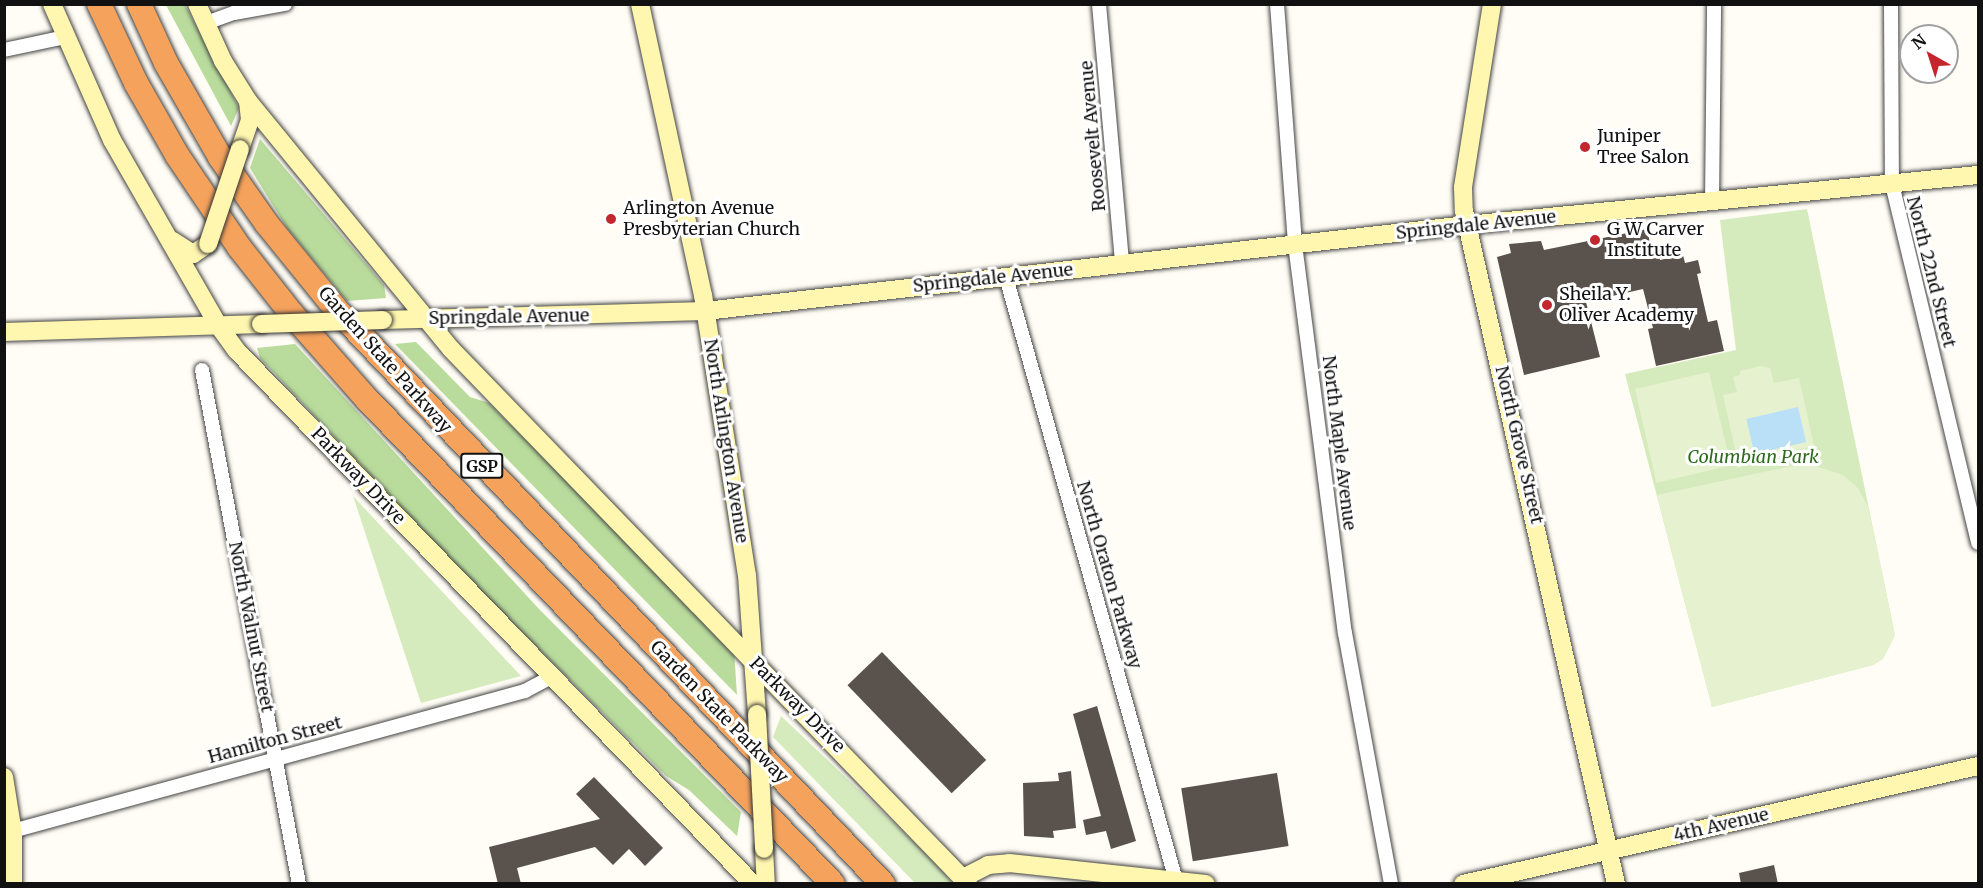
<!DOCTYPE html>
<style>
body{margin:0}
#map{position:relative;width:1983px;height:888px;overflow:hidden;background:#fffdf5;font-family:Merriweather,serif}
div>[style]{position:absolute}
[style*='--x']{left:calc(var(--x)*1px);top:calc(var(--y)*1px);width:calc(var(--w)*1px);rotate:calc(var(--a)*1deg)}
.green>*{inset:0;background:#d5ebbd}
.forest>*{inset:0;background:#b9dc9c}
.pitch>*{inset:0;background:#e6f2cf;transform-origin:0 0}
.water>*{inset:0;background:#b9e0f7;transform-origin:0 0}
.building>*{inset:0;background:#5a524d;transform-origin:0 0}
.roads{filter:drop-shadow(0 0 2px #444) drop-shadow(0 0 2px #444)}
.street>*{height:14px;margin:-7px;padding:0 7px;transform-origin:7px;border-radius:7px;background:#fff}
.secondary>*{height:18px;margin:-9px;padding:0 9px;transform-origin:9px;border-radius:9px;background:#fff6b0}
.highway>*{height:24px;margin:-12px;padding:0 12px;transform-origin:12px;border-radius:12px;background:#f5a25d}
.bridges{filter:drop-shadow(0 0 2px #333) drop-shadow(0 0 2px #333)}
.secondary-bridge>*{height:18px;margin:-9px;padding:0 9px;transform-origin:9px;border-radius:9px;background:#fff6b0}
.dots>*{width:16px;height:16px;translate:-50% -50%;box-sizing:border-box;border:3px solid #fff;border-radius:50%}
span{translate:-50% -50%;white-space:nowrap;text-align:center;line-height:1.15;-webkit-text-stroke:6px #fff;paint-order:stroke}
.shield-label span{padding:2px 4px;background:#fff;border:2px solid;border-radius:4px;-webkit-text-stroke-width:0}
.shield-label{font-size:16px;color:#111;font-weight:700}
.street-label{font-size:18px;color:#111}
.poi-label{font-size:18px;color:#111}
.left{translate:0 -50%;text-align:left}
.park-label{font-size:18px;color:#2f6b1f;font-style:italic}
.frame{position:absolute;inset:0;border:6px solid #111;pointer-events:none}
.north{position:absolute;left:1899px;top:24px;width:60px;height:60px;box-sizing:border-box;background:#fff;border:2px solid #a0a0a0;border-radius:50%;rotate:321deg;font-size:16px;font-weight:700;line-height:24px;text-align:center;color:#111}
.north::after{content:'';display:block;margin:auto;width:21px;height:27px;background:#c4262e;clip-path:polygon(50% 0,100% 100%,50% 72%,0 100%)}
</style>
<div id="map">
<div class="green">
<i style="clip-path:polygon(1807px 209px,1895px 635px,1883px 659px,1873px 665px,1712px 707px,1625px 374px,1736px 350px,1720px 220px)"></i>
<i style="clip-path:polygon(353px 496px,521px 676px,421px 703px)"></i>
<i style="clip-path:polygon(781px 716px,935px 862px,952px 883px,915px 883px,773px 737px)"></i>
</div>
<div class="forest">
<i style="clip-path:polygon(166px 5px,185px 5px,239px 108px,231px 126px)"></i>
<i style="clip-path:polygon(260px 139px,384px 285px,386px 298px,347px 301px,287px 228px,250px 168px)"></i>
<i style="clip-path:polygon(416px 342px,470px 397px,489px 403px,734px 650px,737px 695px,395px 344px)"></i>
<i style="clip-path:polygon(295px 344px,539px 609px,741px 812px,737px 836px,689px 790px,666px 776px,468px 578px,260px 358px,257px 348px)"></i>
</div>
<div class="pitch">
<i style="clip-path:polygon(1761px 366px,1770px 368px,1774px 383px,1799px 378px,1814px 446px,1738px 462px,1723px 395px,1737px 392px,1733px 377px,1740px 375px,1740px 371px)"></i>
<i style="left:1709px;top:372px;width:96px;height:76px;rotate:77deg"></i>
<i style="clip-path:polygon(1806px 463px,1843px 475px,1858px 488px,1868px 507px,1895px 635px,1883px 659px,1873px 665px,1712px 707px,1657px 495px)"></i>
</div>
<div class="water">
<i style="left:1798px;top:407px;width:36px;height:53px;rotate:77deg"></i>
</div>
<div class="building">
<i style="clip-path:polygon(1647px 229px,1651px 248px,1658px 247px,1660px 260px,1683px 255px,1685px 263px,1698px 260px,1701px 273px,1697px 274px,1708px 322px,1717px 320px,1724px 351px,1656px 366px,1648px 329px,1653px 328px,1643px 289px,1586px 302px,1600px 357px,1524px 375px,1497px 257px,1511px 253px,1509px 244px,1541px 241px,1544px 250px)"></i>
<i style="left:882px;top:652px;width:150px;height:48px;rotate:46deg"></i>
<i style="clip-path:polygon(1097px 706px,1136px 841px,1111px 849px,1106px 831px,1086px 835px,1083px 820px,1101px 816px,1073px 714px)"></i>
<i style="clip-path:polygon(1071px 771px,1076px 828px,1053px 831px,1054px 838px,1024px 836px,1023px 783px,1059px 781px,1058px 773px)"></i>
<i style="left:1277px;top:773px;width:74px;height:97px;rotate:81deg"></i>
<i style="clip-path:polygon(594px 777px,663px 848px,645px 866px,629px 849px,613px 865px,595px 847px,517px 868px,521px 884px,498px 884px,489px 847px,600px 819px,576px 794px)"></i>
<i style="clip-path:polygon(1774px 865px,1778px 884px,1741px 884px,1739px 873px)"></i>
</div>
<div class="roads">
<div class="street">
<i style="--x:1099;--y:4;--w:261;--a:84.9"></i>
<i style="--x:1277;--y:4;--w:241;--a:85.7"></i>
<i style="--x:1295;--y:244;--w:392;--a:82.7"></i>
<i style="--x:1345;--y:633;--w:255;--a:79.6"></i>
<i style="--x:1891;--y:4;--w:180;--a:89.7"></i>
<i style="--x:1892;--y:184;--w:369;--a:76.5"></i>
<i style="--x:206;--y:23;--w:30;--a:-20"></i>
<i style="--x:234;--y:13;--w:52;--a:-10"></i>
<i style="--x:4;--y:50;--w:62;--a:-12"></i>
<i style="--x:1712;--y:203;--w:199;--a:-89.4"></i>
<i style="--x:1006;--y:277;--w:631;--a:74.27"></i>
<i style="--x:202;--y:370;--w:523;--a:79.31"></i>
<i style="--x:5;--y:833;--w:539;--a:-15.27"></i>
<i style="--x:525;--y:691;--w:32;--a:-28"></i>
</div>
<div class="secondary">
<i style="--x:52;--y:4;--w:149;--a:66.2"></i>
<i style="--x:112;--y:140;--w:213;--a:60.2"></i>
<i style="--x:218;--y:325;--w:32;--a:54"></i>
<i style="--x:237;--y:351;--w:742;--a:45.93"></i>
<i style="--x:197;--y:4;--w:63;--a:65.5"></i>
<i style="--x:223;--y:61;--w:47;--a:58"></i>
<i style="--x:248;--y:101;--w:320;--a:50.7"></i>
<i style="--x:451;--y:349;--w:744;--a:45.98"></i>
<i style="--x:640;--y:4;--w:298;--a:77.8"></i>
<i style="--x:703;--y:295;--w:283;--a:81.1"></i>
<i style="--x:747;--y:575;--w:139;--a:85.9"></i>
<i style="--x:1492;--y:4;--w:186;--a:99"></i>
<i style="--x:1463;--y:188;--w:23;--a:88"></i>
<i style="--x:1464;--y:211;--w:690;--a:77.27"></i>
<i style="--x:240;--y:149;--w:31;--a:-71"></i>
<i style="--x:250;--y:120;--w:19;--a:-96"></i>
<i style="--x:173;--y:241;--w:24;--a:33"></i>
<i style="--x:193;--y:254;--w:18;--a:-34"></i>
<i style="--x:383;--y:320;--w:322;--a:-1.6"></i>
<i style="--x:705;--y:311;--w:767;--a:-6.44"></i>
<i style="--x:1467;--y:225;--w:513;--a:-5.59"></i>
<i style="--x:4;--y:332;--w:257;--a:-1.8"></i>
<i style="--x:4;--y:777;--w:57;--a:80.9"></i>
<i style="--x:13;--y:833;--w:51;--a:90"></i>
<i style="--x:764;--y:849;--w:35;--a:87"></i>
<i style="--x:963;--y:878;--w:28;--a:-27"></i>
<i style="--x:988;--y:865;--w:21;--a:-5"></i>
<i style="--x:1009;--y:863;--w:198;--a:6.1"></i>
<i style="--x:1463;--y:884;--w:528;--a:-12.91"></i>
</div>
<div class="highway">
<i style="--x:99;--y:4;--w:87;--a:64.9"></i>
<i style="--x:136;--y:83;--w:83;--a:60.3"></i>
<i style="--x:177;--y:155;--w:111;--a:56"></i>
<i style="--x:239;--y:247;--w:85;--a:51.7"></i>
<i style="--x:292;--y:314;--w:111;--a:48.7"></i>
<i style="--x:365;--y:397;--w:675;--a:46.14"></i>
<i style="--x:139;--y:4;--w:65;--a:65.4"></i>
<i style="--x:166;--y:63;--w:108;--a:60.1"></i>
<i style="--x:220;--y:157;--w:82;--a:55"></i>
<i style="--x:267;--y:224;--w:109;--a:50.9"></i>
<i style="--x:336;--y:309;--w:794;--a:46.43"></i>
</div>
</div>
<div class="bridges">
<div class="secondary-bridge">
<i style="--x:208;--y:244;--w:100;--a:-71.4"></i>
<i style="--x:261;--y:324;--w:122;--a:-1.9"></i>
<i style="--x:757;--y:714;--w:135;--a:87"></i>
</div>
</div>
<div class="dots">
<i style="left:1585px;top:147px;background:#c4262e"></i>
<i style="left:611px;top:219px;background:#c4262e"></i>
<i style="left:1595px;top:240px;background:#c4262e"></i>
<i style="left:1547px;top:305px;background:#c4262e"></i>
</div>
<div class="shield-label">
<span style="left:482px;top:466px">GSP</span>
</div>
<div class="street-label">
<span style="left:1093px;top:136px;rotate:-95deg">Roosevelt Avenue</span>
<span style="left:1476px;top:225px;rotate:-6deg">Springdale Avenue</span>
<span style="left:1931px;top:272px;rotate:76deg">North 22nd Street</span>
<span style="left:993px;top:278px;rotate:-6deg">Springdale Avenue</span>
<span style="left:509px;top:317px;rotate:-1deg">Springdale Avenue</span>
<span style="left:385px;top:360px;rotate:48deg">Garden State Parkway</span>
<span style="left:726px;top:441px;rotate:81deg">North Arlington Avenue</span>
<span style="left:1339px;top:443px;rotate:83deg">North Maple Avenue</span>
<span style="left:1519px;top:445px;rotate:77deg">North Grove Street</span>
<span style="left:358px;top:476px;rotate:46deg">Parkway Drive</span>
<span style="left:1109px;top:575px;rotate:74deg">North Oraton Parkway</span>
<span style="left:251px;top:627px;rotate:79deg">North Walnut Street</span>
<span style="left:797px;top:705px;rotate:45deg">Parkway Drive</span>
<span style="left:719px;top:712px;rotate:46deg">Garden State Parkway</span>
<span style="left:275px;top:740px;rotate:-15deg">Hamilton Street</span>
<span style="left:1721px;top:825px;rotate:-13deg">4th Avenue</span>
</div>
<div class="poi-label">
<span class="left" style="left:1597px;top:147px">Juniper<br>Tree Salon</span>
<span class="left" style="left:623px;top:219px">Arlington Avenue<br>Presbyterian Church</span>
<span class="left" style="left:1607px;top:240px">G W Carver<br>Institute</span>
<span class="left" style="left:1559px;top:305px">Sheila Y.<br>Oliver Academy</span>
</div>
<div class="park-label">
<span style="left:1753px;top:457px">Columbian Park</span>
</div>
<div class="frame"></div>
<div class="north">N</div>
</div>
